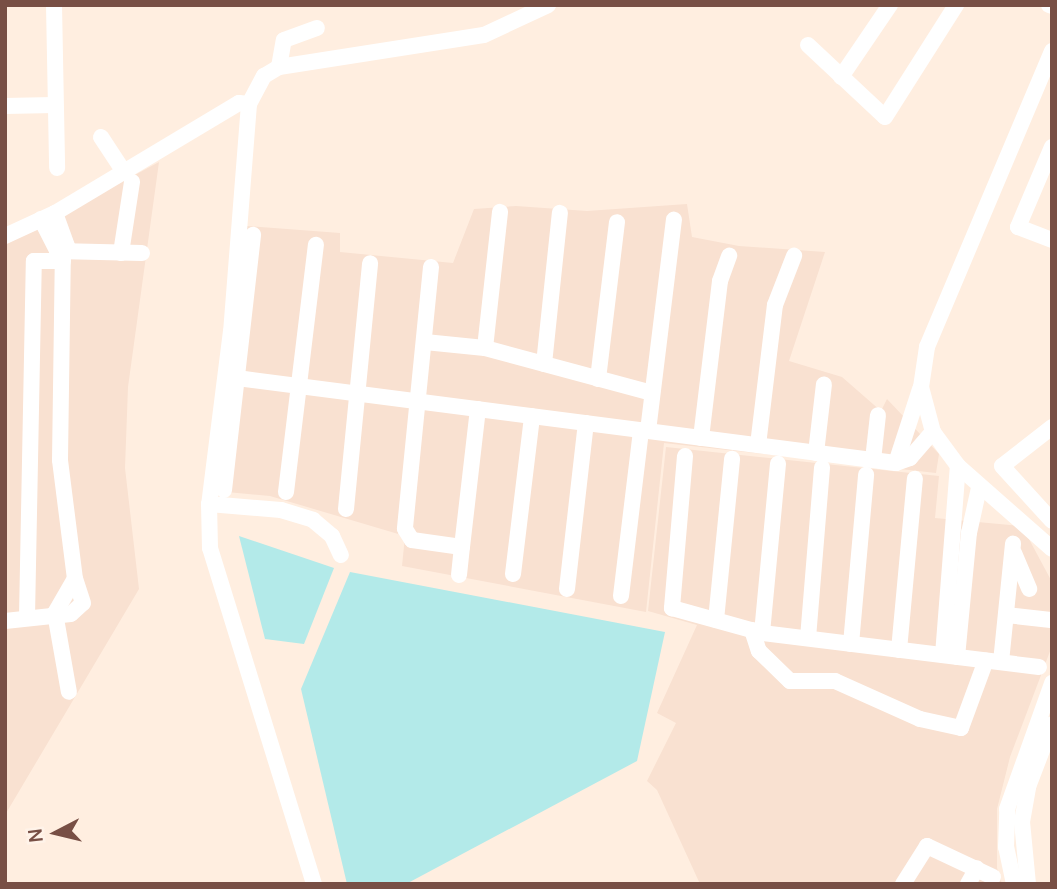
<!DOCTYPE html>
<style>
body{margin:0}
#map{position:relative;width:1057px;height:889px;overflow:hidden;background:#ffeee0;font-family:Manrope,sans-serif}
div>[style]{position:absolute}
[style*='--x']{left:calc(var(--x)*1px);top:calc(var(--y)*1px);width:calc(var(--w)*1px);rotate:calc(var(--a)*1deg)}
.residential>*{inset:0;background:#f9e1d1}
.water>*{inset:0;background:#b3eae9}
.minor>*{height:16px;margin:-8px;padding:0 8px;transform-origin:8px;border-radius:8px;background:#fff}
span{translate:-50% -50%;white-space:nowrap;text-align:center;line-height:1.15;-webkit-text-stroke:7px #fff3e9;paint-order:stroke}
.frame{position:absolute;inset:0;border:7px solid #784f45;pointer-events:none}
.north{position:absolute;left:21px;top:798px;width:70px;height:70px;-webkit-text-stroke:5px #fff3e9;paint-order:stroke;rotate:263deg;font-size:19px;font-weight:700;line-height:28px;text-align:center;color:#784f45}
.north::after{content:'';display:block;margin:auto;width:24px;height:32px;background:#784f45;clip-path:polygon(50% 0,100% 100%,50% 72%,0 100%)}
</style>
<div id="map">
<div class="residential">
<i style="clip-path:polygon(159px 162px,128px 387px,125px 468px,139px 589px,5px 815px,5px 245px)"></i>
<i style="clip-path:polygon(687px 204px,692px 237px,739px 246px,825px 252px,789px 361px,842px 377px,881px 411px,887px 399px,939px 454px,936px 473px,664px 443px,646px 612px,402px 566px,405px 536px,270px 496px,216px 491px,246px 226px,340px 233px,340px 252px,453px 263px,474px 209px,516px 206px,587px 211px)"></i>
<i style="clip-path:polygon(666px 447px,939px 476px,935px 518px,1022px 526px,1052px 582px,1052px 646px,1010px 757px,997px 809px,997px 868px,1002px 884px,700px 884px,657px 790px,647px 781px,676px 723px,657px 713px,697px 625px,648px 611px)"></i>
</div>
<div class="water">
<i style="clip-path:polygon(239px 536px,334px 568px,304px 644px,265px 639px)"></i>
<i style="clip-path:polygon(350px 572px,665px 632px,637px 761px,406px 884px,347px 884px,301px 689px)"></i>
</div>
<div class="minor">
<i style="--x:54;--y:5;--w:163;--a:88.9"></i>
<i style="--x:1049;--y:5;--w:3;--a:18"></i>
<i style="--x:808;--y:45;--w:105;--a:43.1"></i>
<i style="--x:885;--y:117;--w:133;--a:-57.6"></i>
<i style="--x:1052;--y:51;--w:321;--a:112.9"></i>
<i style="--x:927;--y:347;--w:40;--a:98.5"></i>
<i style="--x:921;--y:387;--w:47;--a:75.1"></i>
<i style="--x:933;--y:432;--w:42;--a:53.7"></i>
<i style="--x:958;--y:466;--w:125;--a:41.4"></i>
<i style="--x:279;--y:67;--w:27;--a:-80"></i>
<i style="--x:284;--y:40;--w:35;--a:-20"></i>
<i style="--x:841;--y:77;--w:87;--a:-55.8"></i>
<i style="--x:249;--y:104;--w:32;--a:-62"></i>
<i style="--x:264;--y:76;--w:17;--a:-31"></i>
<i style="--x:279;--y:67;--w:207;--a:-8.9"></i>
<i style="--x:484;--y:35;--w:71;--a:-25.1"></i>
<i style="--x:5;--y:106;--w:49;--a:-1.2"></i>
<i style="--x:101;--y:137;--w:42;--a:56.7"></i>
<i style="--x:1052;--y:147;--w:87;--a:113"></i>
<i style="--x:1018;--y:227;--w:36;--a:21"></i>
<i style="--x:41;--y:219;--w:36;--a:63"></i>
<i style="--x:57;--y:251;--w:85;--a:1.3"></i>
<i style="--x:5;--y:236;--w:55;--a:-24.7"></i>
<i style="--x:55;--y:213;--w:214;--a:-30.9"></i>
<i style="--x:239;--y:103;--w:10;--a:6"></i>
<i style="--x:249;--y:104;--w:228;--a:94.5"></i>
<i style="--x:231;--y:331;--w:174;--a:97.2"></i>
<i style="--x:209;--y:504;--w:44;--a:88.7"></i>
<i style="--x:210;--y:548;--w:352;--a:72.8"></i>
<i style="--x:121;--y:253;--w:72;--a:-81.2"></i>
<i style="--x:431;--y:267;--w:263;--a:95.7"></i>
<i style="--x:405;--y:529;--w:13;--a:58"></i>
<i style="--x:412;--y:540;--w:50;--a:8"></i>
<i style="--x:462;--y:547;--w:139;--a:-83.4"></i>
<i style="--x:425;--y:342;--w:60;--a:5.7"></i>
<i style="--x:485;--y:348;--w:173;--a:15.1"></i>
<i style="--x:485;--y:348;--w:137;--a:-83.7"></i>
<i style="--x:544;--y:364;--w:152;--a:-84"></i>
<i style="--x:237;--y:378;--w:664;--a:7.35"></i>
<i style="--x:896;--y:463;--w:15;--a:-20"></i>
<i style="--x:910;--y:458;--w:35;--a:-49"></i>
<i style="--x:598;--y:379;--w:158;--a:-83.1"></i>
<i style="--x:1052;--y:427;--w:63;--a:142"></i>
<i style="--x:1002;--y:466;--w:74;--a:47.7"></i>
<i style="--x:648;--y:431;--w:213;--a:-83"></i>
<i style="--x:701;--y:438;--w:158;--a:-83.1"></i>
<i style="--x:720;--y:281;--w:27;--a:-70"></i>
<i style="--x:758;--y:445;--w:141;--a:-83.1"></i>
<i style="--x:775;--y:305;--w:53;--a:-68.8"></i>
<i style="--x:816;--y:453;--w:69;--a:-83.4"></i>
<i style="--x:685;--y:456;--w:153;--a:94.9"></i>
<i style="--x:672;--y:608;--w:93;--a:15.5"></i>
<i style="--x:762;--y:633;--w:279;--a:7"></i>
<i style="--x:873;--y:460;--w:45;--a:-83.7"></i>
<i style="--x:896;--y:463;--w:78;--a:-72"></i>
<i style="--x:224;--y:490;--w:257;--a:-83.5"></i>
<i style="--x:286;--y:492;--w:249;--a:-83.1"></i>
<i style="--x:209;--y:504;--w:72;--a:4.8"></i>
<i style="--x:281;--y:510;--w:34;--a:17"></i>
<i style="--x:313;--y:520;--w:25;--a:40"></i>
<i style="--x:332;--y:536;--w:21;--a:65"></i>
<i style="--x:346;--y:509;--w:247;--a:-84.4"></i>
<i style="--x:1014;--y:553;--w:39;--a:67"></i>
<i style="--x:513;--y:574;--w:159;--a:-83.1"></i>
<i style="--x:459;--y:575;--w:28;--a:-84"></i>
<i style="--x:567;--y:589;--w:167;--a:-83.5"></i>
<i style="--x:621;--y:596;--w:167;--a:-83.1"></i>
<i style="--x:55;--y:613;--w:80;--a:80"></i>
<i style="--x:55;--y:613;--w:39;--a:-60"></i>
<i style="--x:1006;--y:615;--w:45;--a:6.3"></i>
<i style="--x:27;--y:617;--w:356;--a:-88.9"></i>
<i style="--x:34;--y:261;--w:29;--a:0"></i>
<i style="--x:716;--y:620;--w:162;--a:-84.3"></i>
<i style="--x:5;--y:621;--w:66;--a:-6.1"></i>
<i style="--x:71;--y:614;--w:16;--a:-43"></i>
<i style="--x:83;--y:603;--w:25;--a:-108"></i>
<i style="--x:75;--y:579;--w:120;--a:-97.2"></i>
<i style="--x:60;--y:460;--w:208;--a:-89.2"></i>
<i style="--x:63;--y:252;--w:7;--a:-56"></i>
<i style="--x:67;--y:246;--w:35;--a:-110"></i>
<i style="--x:752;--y:630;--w:22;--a:72"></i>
<i style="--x:759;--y:651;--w:43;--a:44.1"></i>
<i style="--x:790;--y:681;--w:45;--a:0"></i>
<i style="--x:835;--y:681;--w:93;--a:24.1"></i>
<i style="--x:920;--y:719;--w:42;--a:12.4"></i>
<i style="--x:961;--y:728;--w:72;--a:-69.8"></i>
<i style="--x:762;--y:633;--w:170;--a:-84.6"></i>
<i style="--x:808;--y:638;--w:171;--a:-85.3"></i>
<i style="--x:851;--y:644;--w:170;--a:-84.9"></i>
<i style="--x:899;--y:650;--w:172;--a:-84.7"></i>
<i style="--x:943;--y:655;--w:190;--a:-85.5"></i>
<i style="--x:957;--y:657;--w:125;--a:-84.5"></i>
<i style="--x:969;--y:533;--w:46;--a:-77.5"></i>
<i style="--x:1001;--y:662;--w:119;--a:-84.2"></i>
<i style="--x:903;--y:884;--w:45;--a:-57.7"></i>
<i style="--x:927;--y:846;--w:73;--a:25.2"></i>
<i style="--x:968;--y:884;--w:18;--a:-61"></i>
<i style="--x:1014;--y:884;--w:38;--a:-102"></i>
<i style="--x:1006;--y:847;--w:38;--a:-88"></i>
<i style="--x:1007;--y:809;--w:134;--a:-70.3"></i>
<i style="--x:1028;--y:884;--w:62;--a:-95.5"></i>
<i style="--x:1022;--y:822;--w:36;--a:-80"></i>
<i style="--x:1028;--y:787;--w:67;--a:-69.1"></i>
</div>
<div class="frame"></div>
<div class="north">N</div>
</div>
